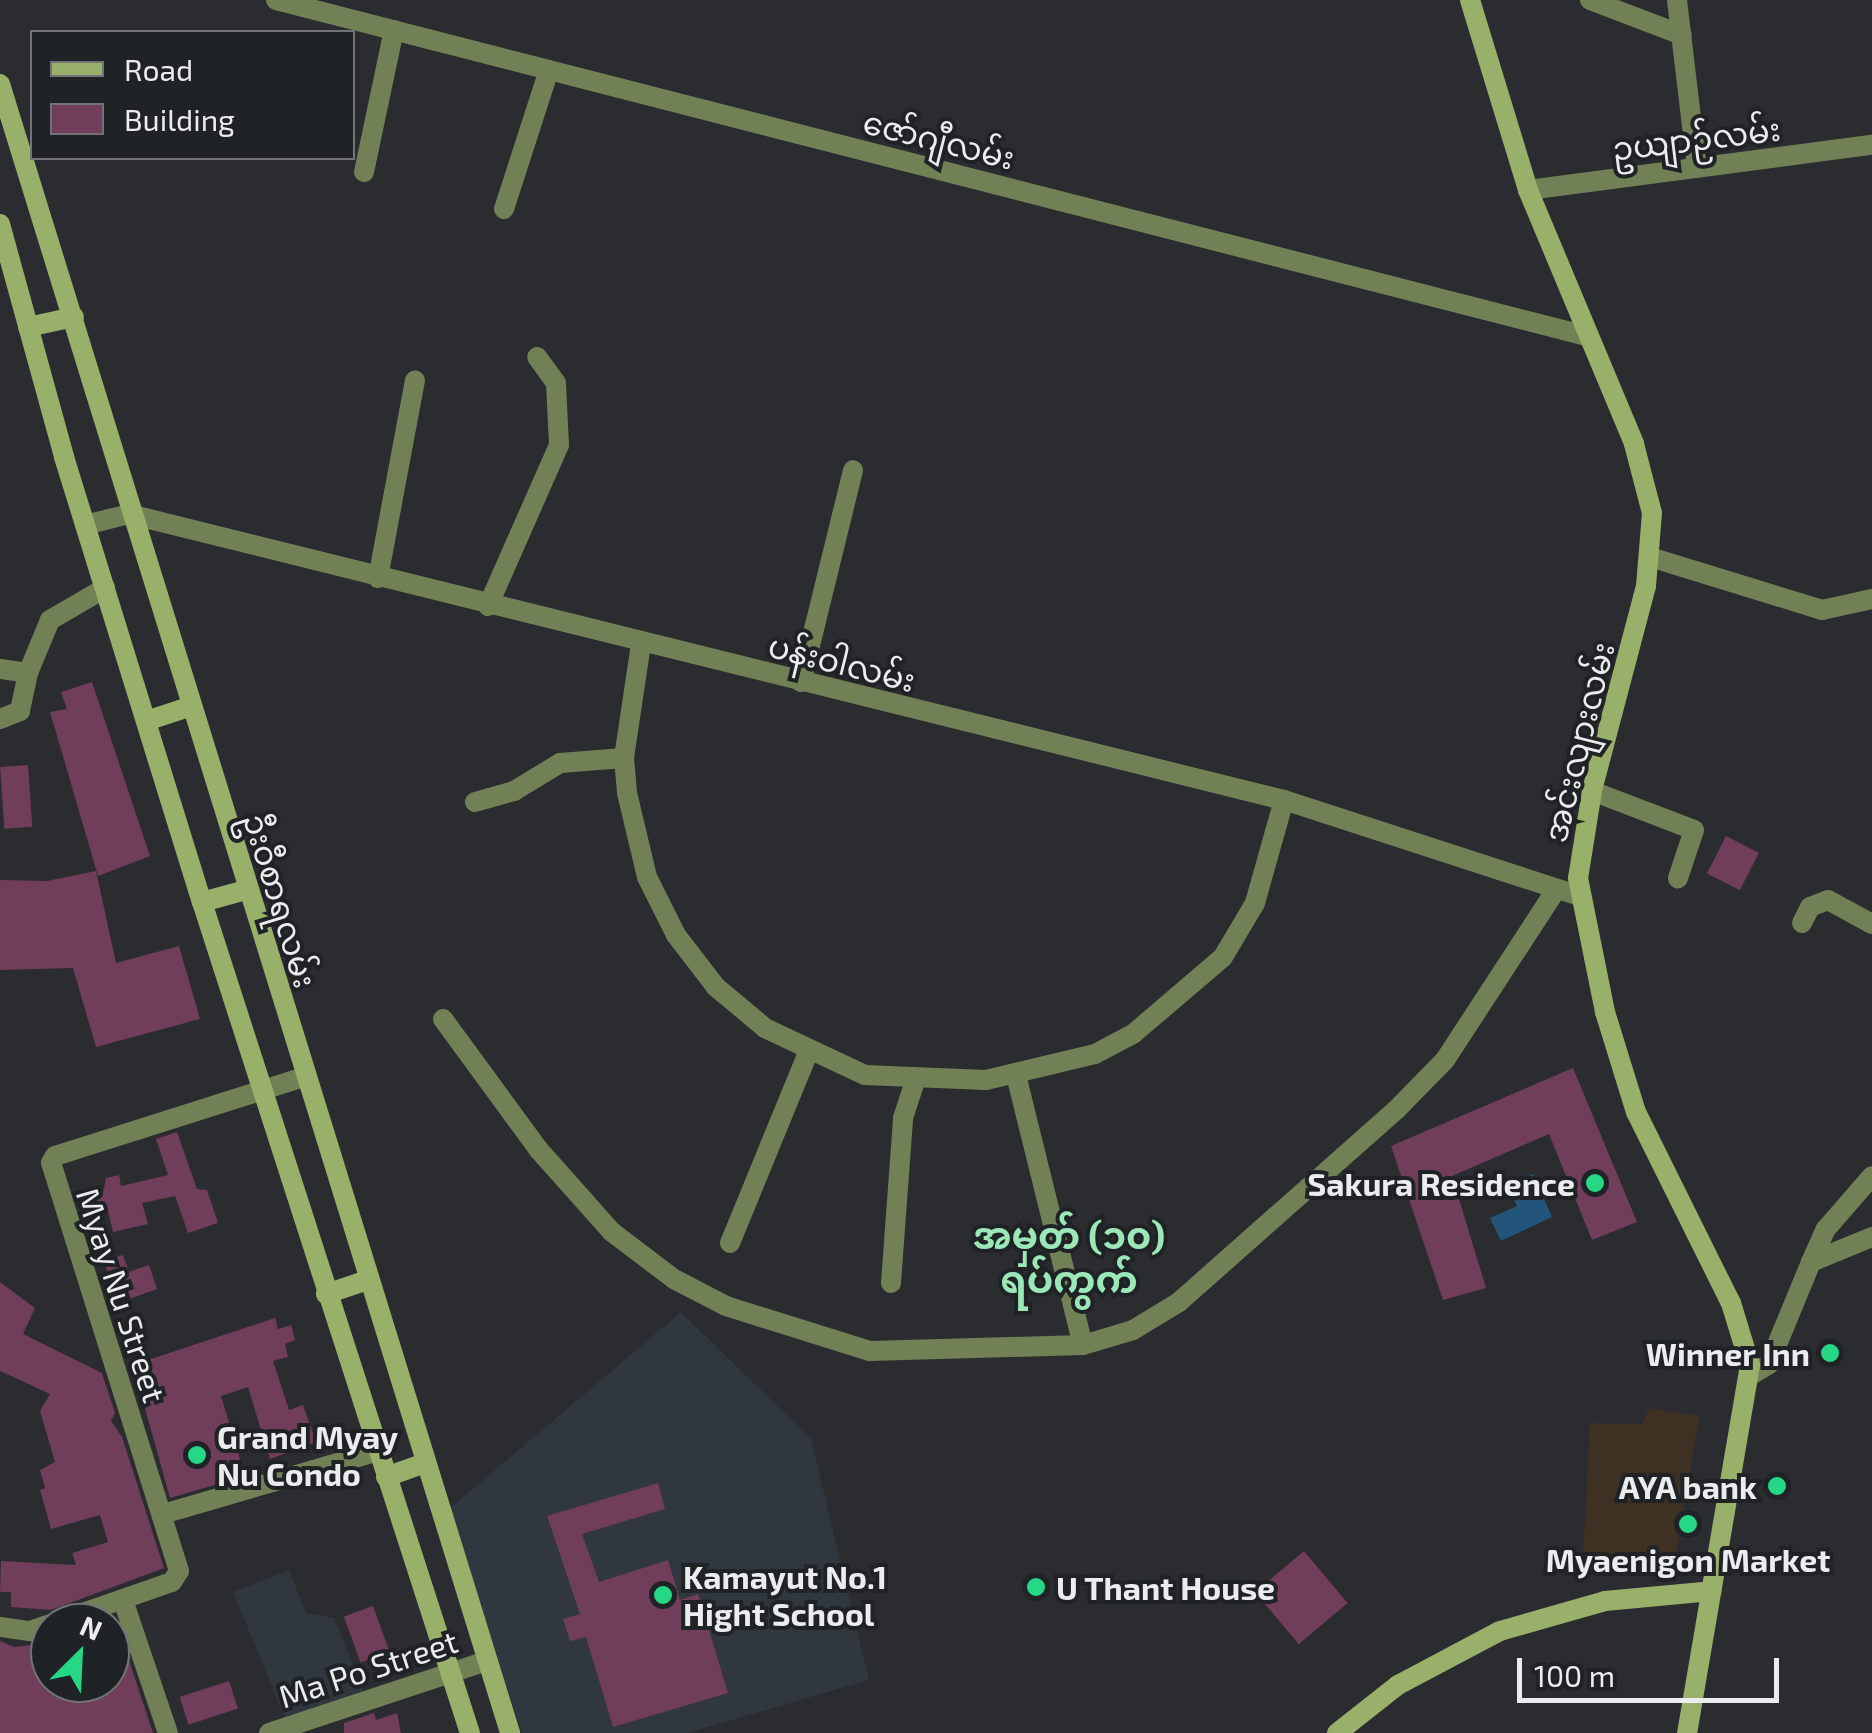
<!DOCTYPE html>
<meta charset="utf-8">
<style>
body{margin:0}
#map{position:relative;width:1872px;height:1733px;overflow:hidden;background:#2a2c2f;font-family:"Exo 2","Noto Sans Myanmar",sans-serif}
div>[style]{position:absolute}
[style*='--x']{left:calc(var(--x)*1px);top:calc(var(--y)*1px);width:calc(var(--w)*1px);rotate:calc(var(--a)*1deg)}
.commercial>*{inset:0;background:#3f3024}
.built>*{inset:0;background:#30373f}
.water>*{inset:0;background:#23557a}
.building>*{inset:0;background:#703d5b;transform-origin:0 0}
.street>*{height:20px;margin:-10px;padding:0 10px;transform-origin:10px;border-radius:10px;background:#728056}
.secondary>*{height:20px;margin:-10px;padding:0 10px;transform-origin:10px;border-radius:10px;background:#99b06b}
.dots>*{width:28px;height:28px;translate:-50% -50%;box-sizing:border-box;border:5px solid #202326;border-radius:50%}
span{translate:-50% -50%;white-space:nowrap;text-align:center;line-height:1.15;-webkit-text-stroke:8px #202326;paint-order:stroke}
.street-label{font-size:32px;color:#eaecee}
.poi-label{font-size:32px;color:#eaecee;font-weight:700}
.right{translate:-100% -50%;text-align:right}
.left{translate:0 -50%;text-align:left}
.quarter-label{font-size:38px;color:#9ce7b8;font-weight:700}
.legend{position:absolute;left:30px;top:30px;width:325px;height:130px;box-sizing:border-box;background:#202326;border:2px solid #717376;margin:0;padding:12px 18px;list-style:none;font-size:30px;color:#eaecee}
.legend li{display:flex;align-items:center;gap:20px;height:50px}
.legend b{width:50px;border:2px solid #717376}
.north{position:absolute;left:30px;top:1603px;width:100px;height:100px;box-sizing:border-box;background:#202326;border:2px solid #717376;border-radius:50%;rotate:24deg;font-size:28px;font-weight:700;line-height:40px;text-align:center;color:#eaecee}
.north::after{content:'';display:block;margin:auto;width:35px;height:45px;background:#26d886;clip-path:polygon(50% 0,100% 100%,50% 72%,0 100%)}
.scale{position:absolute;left:1517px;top:1658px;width:262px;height:45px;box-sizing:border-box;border:5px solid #eaecee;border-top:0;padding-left:12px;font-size:30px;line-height:35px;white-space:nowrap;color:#eaecee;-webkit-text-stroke:8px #202326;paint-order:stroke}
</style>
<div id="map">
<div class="commercial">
<i style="clip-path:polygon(1649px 1408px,1699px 1416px,1674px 1568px,1582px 1573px,1590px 1423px,1642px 1424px)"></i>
</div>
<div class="built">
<i style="clip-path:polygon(681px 1312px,811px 1439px,869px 1680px,687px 1733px,522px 1733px,449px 1509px)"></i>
<i style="clip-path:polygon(289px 1570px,306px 1613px,334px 1618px,364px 1692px,287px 1723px,233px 1592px)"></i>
</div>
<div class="water">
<i style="clip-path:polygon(1533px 1174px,1552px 1217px,1501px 1241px,1490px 1218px,1517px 1206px,1508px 1185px)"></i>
</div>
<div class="building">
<i style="clip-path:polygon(92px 682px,150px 856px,98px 876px,50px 712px,67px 709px,61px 692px)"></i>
<i style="left:28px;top:765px;width:62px;height:28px;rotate:86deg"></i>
<i style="left:1726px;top:836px;width:37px;height:42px;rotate:27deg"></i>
<i style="clip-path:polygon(96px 871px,116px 963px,179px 946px,200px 1019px,96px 1047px,73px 968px,0 970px,0 880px,47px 881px)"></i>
<i style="clip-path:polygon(1573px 1068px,1637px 1222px,1592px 1240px,1549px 1134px,1452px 1176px,1486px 1288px,1443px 1300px,1391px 1146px)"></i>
<i style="clip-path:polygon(177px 1132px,197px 1189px,207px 1190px,218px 1223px,188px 1233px,175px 1196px,142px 1203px,148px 1224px,113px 1232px,107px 1207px,96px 1210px,93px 1195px,103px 1193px,106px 1178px,119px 1175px,121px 1186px,168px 1175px,156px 1139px)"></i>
<i style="clip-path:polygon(123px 1255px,129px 1272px,149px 1265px,157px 1289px,118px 1303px,104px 1261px)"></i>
<i style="clip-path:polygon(0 1282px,35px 1308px,23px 1334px,102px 1373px,115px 1413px,111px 1421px,122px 1437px,164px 1568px,51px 1610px,11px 1607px,11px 1592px,0 1592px,1px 1561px,76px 1565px,72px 1553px,108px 1542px,100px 1515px,51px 1529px,40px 1490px,45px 1488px,40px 1470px,55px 1462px,40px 1411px,50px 1394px,0 1371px)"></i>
<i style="clip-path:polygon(275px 1318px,278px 1329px,291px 1325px,295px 1340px,285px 1344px,288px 1357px,273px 1361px,289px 1410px,303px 1405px,316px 1442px,270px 1459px,248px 1387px,221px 1396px,245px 1476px,170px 1498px,133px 1365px)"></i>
<i style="clip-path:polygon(658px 1483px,665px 1509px,582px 1534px,599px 1582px,668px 1560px,680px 1600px,698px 1594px,728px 1693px,613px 1727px,586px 1637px,570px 1641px,563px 1619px,580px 1614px,547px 1516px)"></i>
<i style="left:1304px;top:1551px;width:68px;height:64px;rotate:50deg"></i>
<i style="left:373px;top:1606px;width:49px;height:31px;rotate:70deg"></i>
<i style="clip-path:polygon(115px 1618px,153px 1733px,0 1733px,0 1641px,14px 1647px,50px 1643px,50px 1683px,110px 1683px)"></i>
<i style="left:229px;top:1681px;width:29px;height:52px;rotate:72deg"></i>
<i style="clip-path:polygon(374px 1713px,376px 1720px,397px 1713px,401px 1733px,344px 1733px,344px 1723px)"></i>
</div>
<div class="street">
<i style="--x:276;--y:0;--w:1353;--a:14.38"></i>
<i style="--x:1590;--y:0;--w:98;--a:20.8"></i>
<i style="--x:1677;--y:0;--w:169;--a:83.2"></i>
<i style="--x:364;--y:172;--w:145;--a:-78.1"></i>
<i style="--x:1528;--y:190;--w:347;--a:-7.5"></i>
<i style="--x:504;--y:209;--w:146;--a:-72.1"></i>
<i style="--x:85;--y:525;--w:45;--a:-14"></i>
<i style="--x:129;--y:514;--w:1190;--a:13.91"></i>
<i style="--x:1284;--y:800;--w:311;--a:18"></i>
<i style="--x:1650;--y:557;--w:180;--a:17.1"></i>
<i style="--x:1822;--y:610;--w:51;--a:-12.4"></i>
<i style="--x:378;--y:578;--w:201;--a:-79.4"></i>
<i style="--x:488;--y:606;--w:176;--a:-66.2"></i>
<i style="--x:559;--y:445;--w:62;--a:-92.8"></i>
<i style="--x:556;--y:383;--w:32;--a:-126"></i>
<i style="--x:641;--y:644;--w:115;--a:98.5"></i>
<i style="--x:624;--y:758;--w:35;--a:85"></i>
<i style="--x:627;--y:793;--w:86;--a:76.6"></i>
<i style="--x:647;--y:877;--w:65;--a:63.4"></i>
<i style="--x:676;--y:935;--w:66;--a:52.4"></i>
<i style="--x:716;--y:987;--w:64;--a:39.9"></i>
<i style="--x:765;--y:1028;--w:110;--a:25.2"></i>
<i style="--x:865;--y:1075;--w:121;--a:2.4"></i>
<i style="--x:986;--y:1080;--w:112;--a:-13.4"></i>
<i style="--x:1095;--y:1054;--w:43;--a:-27.8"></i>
<i style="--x:1133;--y:1034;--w:118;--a:-40.5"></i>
<i style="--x:1223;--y:957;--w:63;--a:-59.3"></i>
<i style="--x:1255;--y:903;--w:107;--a:-74.3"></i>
<i style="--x:0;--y:669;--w:28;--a:8"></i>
<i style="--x:28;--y:673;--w:39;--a:102"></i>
<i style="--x:20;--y:711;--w:22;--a:158"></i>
<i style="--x:28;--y:673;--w:57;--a:-67.5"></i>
<i style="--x:50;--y:620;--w:64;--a:-30.2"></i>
<i style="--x:801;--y:682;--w:218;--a:-76.2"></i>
<i style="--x:1592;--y:791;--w:109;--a:20.9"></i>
<i style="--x:1694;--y:830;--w:51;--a:108.4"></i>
<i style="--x:475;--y:802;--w:41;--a:-15.8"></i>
<i style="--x:514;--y:791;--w:54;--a:-31.3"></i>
<i style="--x:560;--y:763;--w:64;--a:-4.5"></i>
<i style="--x:1802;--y:923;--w:18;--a:-63"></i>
<i style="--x:1810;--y:907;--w:19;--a:-21"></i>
<i style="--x:1828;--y:900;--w:50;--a:28.6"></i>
<i style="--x:443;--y:1019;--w:161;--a:53.8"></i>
<i style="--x:538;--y:1149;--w:111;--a:48.3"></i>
<i style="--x:612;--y:1232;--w:78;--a:37.2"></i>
<i style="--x:674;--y:1279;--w:59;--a:27.4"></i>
<i style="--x:726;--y:1306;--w:151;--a:17.4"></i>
<i style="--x:870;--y:1351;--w:213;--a:-1.6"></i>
<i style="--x:1083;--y:1345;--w:52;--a:-16.7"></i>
<i style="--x:1133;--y:1330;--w:54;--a:-31.3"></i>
<i style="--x:1179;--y:1302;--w:290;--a:-41.5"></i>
<i style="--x:1396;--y:1110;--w:70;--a:-45.6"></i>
<i style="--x:1445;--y:1060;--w:203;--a:-56.9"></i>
<i style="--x:1016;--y:1075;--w:278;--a:76.1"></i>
<i style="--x:730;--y:1243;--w:205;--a:-67.7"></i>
<i style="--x:1811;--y:1262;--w:36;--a:-66"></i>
<i style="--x:1826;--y:1229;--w:70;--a:-49"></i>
<i style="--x:891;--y:1283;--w:165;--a:-85.8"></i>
<i style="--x:903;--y:1118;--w:38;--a:-72"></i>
<i style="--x:1751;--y:1375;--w:21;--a:-31"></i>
<i style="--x:1769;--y:1364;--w:110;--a:-67.6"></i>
<i style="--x:1811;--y:1262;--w:66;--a:-22.3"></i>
<i style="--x:163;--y:1514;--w:224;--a:-16.3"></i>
<i style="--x:123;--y:1600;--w:140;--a:71.3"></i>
<i style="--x:54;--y:1623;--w:125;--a:-19.2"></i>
<i style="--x:172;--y:1582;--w:13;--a:-58"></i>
<i style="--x:179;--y:1571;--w:428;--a:-107.4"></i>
<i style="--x:51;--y:1163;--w:8;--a:-60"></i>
<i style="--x:55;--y:1156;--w:261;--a:-17.6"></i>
<i style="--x:0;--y:1627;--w:30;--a:8"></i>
<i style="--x:30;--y:1631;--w:21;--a:-19"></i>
<i style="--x:269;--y:1733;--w:230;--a:-18.3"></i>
</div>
<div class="secondary">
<i style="--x:1470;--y:0;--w:199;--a:73"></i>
<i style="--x:1528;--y:190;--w:275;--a:67.3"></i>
<i style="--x:1634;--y:444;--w:71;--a:75.4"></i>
<i style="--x:1652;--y:513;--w:73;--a:94.7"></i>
<i style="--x:1646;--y:586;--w:212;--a:104.8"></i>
<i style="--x:1592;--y:791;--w:88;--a:99.1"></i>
<i style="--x:1578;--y:878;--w:137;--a:78.6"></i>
<i style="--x:1605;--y:1012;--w:105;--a:72.8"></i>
<i style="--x:1636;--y:1112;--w:213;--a:63.6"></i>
<i style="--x:1731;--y:1303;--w:65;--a:73"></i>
<i style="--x:1750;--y:1365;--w:373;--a:99.7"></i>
<i style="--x:0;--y:84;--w:1726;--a:72.81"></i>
<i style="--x:0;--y:224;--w:242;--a:74.6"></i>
<i style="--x:64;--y:457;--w:466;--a:72.8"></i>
<i style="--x:202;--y:902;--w:873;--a:72.13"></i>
<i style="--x:28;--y:327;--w:47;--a:-12.3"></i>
<i style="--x:146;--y:721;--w:45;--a:-18"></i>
<i style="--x:202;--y:902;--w:46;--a:-15.3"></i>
<i style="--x:326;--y:1294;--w:44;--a:-18.4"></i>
<i style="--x:386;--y:1477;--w:41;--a:-19.7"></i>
<i style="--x:1337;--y:1733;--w:78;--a:-38.2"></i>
<i style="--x:1398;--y:1685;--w:115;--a:-27.9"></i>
<i style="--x:1500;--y:1631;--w:109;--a:-15.9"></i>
<i style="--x:1605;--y:1601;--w:107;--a:-5.3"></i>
</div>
<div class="dots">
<i style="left:1595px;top:1183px;background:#26d886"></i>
<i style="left:1830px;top:1353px;background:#26d886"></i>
<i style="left:197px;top:1455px;background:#26d886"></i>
<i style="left:1777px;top:1486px;background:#26d886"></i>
<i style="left:1688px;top:1524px;background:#26d886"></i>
<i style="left:1036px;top:1587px;background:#26d886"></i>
<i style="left:663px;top:1595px;background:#26d886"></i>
</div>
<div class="street-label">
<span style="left:1696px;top:138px;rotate:-7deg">ဥယျာဉ်လမ်း</span>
<span style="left:939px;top:139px;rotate:14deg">ဇော်ဂျီလမ်း</span>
<span style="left:842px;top:662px;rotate:14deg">ပန်းဝါလမ်း</span>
<span style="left:1578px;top:742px;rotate:-76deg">အင်းလျားလမ်း</span>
<span style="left:281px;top:900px;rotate:73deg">ဦးဝီစာရလမ်း</span>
<span style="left:122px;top:1295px;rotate:72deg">Myay Nu Street</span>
<span style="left:368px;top:1668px;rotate:-18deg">Ma Po Street</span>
</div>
<div class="poi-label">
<span class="right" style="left:1575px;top:1183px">Sakura Residence</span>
<span class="right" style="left:1810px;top:1353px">Winner Inn</span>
<span class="left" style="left:217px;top:1455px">Grand Myay<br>Nu Condo</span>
<span class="right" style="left:1757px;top:1486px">AYA bank</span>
<span style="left:1688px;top:1559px">Myaenigon Market</span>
<span class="left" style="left:683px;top:1595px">Kamayut No.1<br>Hight School</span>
<span class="left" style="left:1056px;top:1587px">U Thant House</span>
</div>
<div class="quarter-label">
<span style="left:1069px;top:1257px">အမှတ် (၁၀)<br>ရပ်ကွက်</span>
</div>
<ul class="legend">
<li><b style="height:12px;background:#99b06b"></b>Road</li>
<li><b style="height:28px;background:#703d5b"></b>Building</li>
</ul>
<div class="north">N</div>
<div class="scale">100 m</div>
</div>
